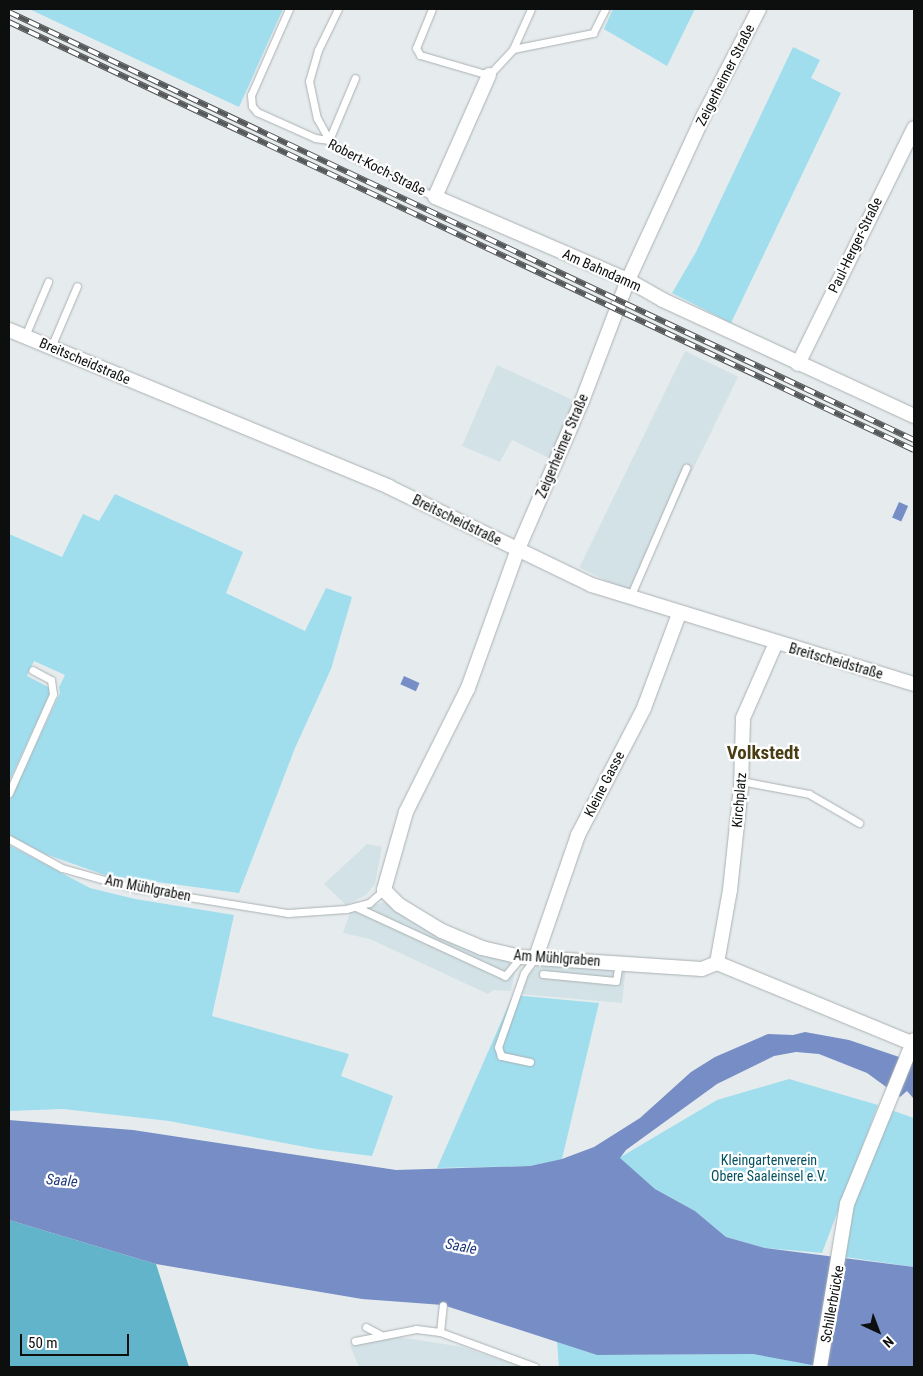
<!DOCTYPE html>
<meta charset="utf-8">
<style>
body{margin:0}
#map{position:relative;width:923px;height:1376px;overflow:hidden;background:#e6ecee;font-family:"Roboto Condensed",sans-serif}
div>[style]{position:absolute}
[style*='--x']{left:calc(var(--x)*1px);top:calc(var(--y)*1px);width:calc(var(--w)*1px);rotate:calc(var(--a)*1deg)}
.built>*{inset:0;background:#d3e2e6;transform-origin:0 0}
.green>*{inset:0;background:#a0deee}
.forest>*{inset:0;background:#61b4c9}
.water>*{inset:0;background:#768ec5;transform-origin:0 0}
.roads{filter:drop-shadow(0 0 1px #aab0b2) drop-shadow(0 0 1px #aab0b2)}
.lane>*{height:7px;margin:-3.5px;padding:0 3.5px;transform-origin:3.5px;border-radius:3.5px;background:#fff}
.street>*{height:14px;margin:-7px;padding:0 7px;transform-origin:7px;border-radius:7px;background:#fff}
.rail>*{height:5.5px;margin-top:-2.75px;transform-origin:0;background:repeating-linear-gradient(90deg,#fff 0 11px,#56595a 0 22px);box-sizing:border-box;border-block:1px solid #56595a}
span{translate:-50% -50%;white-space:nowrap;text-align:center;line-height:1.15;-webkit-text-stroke:4.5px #fff;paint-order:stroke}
.street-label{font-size:14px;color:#0d0f0f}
.park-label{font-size:14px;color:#065261}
.water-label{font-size:15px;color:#223c7e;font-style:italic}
.district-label{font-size:19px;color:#493d14;font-weight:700}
.frame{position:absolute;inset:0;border:10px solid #0d0f0f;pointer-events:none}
.north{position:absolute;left:853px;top:1306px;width:50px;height:50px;-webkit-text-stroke:4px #fff;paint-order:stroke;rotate:137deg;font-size:14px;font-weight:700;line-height:20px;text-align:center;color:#0d0f0f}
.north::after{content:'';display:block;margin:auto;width:18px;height:22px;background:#0d0f0f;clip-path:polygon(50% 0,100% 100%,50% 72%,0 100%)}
.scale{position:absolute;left:20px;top:1334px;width:109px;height:22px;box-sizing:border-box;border:2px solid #0d0f0f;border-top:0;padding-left:6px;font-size:15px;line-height:18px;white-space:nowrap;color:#0d0f0f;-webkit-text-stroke:4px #fff;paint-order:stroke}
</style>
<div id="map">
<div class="built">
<i style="left:685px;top:351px;width:59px;height:241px;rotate:26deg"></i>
<i style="clip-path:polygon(497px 365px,575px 401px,549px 458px,512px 440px,500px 462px,462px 446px)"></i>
<i style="clip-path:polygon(367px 844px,382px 847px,375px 884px,366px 895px,346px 905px,324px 884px)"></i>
<i style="clip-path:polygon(384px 902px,405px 915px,513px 959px,516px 966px,511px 991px,493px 990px,488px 994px,370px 939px,343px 933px,350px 913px)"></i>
<i style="clip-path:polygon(539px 965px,626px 968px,622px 1003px,520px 994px,530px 973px)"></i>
<i style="clip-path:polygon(398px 1337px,463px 1347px,521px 1367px,359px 1367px,350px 1346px)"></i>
</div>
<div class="green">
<i style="clip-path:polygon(29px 9px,283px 9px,239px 107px)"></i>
<i style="clip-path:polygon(613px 9px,695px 9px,667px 66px,604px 29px)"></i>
<i style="clip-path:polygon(793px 47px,820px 60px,811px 78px,841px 93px,731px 323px,672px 293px,696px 252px)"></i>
<i style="clip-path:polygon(115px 494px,243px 552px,226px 593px,305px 631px,326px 588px,352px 597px,331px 669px,295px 748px,239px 893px,105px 875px,45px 854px,9px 835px,9px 802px,60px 693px,59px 687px,65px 675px,34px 661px,27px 676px,52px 689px,9px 782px,9px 534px,62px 557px,83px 514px,99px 521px)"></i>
<i style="clip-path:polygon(9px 845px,90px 888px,135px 899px,234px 915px,212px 1016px,349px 1054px,341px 1076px,393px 1096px,372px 1156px,316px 1149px,169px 1121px,63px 1109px,9px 1111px)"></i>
<i style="clip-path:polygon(513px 995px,599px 1003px,562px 1159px,530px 1166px,437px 1168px)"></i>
<i style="clip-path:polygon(789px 1079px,878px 1105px,822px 1253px,765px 1248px,726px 1237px,695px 1211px,655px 1189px,619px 1158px,717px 1100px)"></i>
<i style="clip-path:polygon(891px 1110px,914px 1118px,914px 1267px,845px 1257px,852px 1207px)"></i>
<i style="clip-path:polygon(557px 1341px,597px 1355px,753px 1354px,811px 1364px,811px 1367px,559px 1367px)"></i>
</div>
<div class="forest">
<i style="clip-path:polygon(9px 1220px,156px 1264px,189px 1367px,9px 1367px)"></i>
</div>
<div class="water">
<i style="left:899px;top:502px;width:10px;height:17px;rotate:24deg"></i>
<i style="left:404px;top:676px;width:17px;height:9px;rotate:24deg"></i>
<i style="clip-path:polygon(805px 1032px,849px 1040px,914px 1062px,914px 1099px,907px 1091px,900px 1097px,867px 1073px,819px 1054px,796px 1052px,774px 1056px,717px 1084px,626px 1150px,620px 1158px,655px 1189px,695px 1211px,726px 1237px,765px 1248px,914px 1267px,914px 1367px,823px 1367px,753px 1354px,597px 1355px,443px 1305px,362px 1299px,156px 1264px,9px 1220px,9px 1120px,133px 1130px,396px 1170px,530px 1166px,562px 1159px,594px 1147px,640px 1118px,691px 1072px,715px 1057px,768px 1034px,793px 1035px)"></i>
</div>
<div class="roads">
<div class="lane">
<i style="--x:289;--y:9;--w:94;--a:113.8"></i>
<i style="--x:251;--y:95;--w:11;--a:85"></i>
<i style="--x:252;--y:106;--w:8;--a:50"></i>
<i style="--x:257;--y:112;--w:64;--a:24.1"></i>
<i style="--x:315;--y:138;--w:14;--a:8"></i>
<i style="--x:329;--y:140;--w:18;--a:43"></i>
<i style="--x:342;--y:152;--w:103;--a:25.8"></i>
<i style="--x:338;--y:9;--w:46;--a:116"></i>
<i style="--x:318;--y:50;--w:32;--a:106"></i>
<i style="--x:309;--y:81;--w:38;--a:78"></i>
<i style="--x:317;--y:118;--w:25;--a:61"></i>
<i style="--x:329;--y:140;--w:67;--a:-67.2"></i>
<i style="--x:432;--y:9;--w:42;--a:112.3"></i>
<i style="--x:416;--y:48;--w:8;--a:60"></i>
<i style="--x:420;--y:55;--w:72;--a:16.2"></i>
<i style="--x:489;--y:75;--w:35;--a:-47"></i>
<i style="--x:513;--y:49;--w:82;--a:-11.3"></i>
<i style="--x:593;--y:33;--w:27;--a:-63"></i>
<i style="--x:513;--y:49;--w:44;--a:-65.8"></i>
<i style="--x:25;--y:336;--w:59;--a:-66.9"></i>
<i style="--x:51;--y:347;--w:66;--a:-66.9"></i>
<i style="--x:630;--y:597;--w:141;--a:-66.5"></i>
<i style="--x:741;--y:781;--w:69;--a:10.8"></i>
<i style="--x:809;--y:794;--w:58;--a:30.1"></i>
<i style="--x:9;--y:793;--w:108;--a:-66"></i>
<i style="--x:53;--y:694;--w:14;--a:-98"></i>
<i style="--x:51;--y:680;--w:21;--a:-152"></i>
<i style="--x:9;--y:839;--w:60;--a:28.7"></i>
<i style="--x:62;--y:868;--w:74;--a:15.7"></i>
<i style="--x:133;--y:888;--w:157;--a:9.2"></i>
<i style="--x:288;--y:913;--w:58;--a:-3.9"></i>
<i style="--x:346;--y:909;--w:24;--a:-15"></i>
<i style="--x:369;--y:903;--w:20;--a:-41"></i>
<i style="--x:356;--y:907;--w:164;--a:24.8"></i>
<i style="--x:505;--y:976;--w:25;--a:-50"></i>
<i style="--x:543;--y:974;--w:73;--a:5.5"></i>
<i style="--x:616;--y:981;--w:18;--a:-81"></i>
<i style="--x:530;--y:1062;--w:30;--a:-168"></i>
<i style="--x:501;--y:1056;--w:9;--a:-108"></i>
<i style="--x:498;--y:1047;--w:78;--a:-70.6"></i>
<i style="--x:524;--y:973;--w:19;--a:-54"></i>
<i style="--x:366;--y:1327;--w:17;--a:28"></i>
<i style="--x:440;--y:1332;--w:27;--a:-84"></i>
<i style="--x:355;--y:1341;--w:62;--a:-11.1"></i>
<i style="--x:416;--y:1329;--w:24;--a:7"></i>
<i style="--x:440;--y:1332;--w:101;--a:20.2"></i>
</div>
<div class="street">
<i style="--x:759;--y:9;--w:122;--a:117.4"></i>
<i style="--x:703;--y:117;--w:179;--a:114.7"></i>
<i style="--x:628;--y:280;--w:129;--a:110.8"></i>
<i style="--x:582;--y:401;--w:161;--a:113.4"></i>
<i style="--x:518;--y:549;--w:148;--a:109.8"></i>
<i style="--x:468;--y:688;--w:139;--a:116.6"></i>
<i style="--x:406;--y:812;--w:81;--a:105.8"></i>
<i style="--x:384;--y:890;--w:21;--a:45"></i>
<i style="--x:399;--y:905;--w:50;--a:31.2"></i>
<i style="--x:442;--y:931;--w:43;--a:23"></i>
<i style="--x:482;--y:948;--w:40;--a:13"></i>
<i style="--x:521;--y:957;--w:181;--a:3.8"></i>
<i style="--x:702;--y:969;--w:16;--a:-22"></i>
<i style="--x:717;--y:963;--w:213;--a:22.4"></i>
<i style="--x:489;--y:75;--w:133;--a:113.9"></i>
<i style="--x:435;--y:197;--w:210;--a:23.3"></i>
<i style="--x:628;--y:280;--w:40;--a:29.7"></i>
<i style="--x:663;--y:300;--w:277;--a:24.8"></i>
<i style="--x:9;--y:330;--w:411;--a:22.4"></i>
<i style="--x:389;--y:487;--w:225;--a:25.8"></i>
<i style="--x:592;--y:585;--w:337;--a:17.1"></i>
<i style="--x:798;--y:364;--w:263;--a:-63.8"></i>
<i style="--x:536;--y:957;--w:129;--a:-71"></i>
<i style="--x:578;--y:835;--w:143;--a:-62.5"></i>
<i style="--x:644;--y:708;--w:100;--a:-69.6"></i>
<i style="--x:717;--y:963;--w:74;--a:-79.9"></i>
<i style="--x:730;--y:890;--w:104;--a:-83.9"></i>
<i style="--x:741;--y:787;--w:69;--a:-88.3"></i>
<i style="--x:743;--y:718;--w:82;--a:-66.3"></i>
<i style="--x:820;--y:1367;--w:165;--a:-80.6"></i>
<i style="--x:847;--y:1204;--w:177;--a:-67.8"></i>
</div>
</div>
<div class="rail">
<i style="--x:9;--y:12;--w:1001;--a:25.31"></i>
<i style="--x:9;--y:22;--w:1001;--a:25.31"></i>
</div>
<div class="street-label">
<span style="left:725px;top:75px;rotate:-63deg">Zeigerheimer Straße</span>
<span style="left:377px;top:167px;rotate:27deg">Robert-Koch-Straße</span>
<span style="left:855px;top:245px;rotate:-64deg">Paul-Herger-Straße</span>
<span style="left:602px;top:270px;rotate:24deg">Am Bahndamm</span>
<span style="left:85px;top:361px;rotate:23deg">Breitscheidstraße</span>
<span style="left:562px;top:446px;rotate:-67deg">Zeigerheimer Straße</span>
<span style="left:457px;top:520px;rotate:26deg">Breitscheidstraße</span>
<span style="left:836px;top:661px;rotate:16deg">Breitscheidstraße</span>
<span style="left:604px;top:784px;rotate:-63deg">Kleine Gasse</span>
<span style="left:739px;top:800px;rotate:-85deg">Kirchplatz</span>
<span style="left:148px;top:888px;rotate:11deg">Am Mühlgraben</span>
<span style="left:557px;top:958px;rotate:4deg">Am Mühlgraben</span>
<span style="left:832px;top:1304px;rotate:-80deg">Schillerbrücke</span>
</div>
<div class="park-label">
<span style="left:769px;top:1168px">Kleingartenverein<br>Obere Saaleinsel e.V.</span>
</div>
<div class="water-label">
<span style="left:62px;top:1181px;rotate:5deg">Saale</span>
<span style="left:461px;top:1247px;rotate:11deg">Saale</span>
</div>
<div class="district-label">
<span style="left:763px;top:753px">Volkstedt</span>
</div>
<div class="frame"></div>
<div class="north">N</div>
<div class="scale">50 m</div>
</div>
